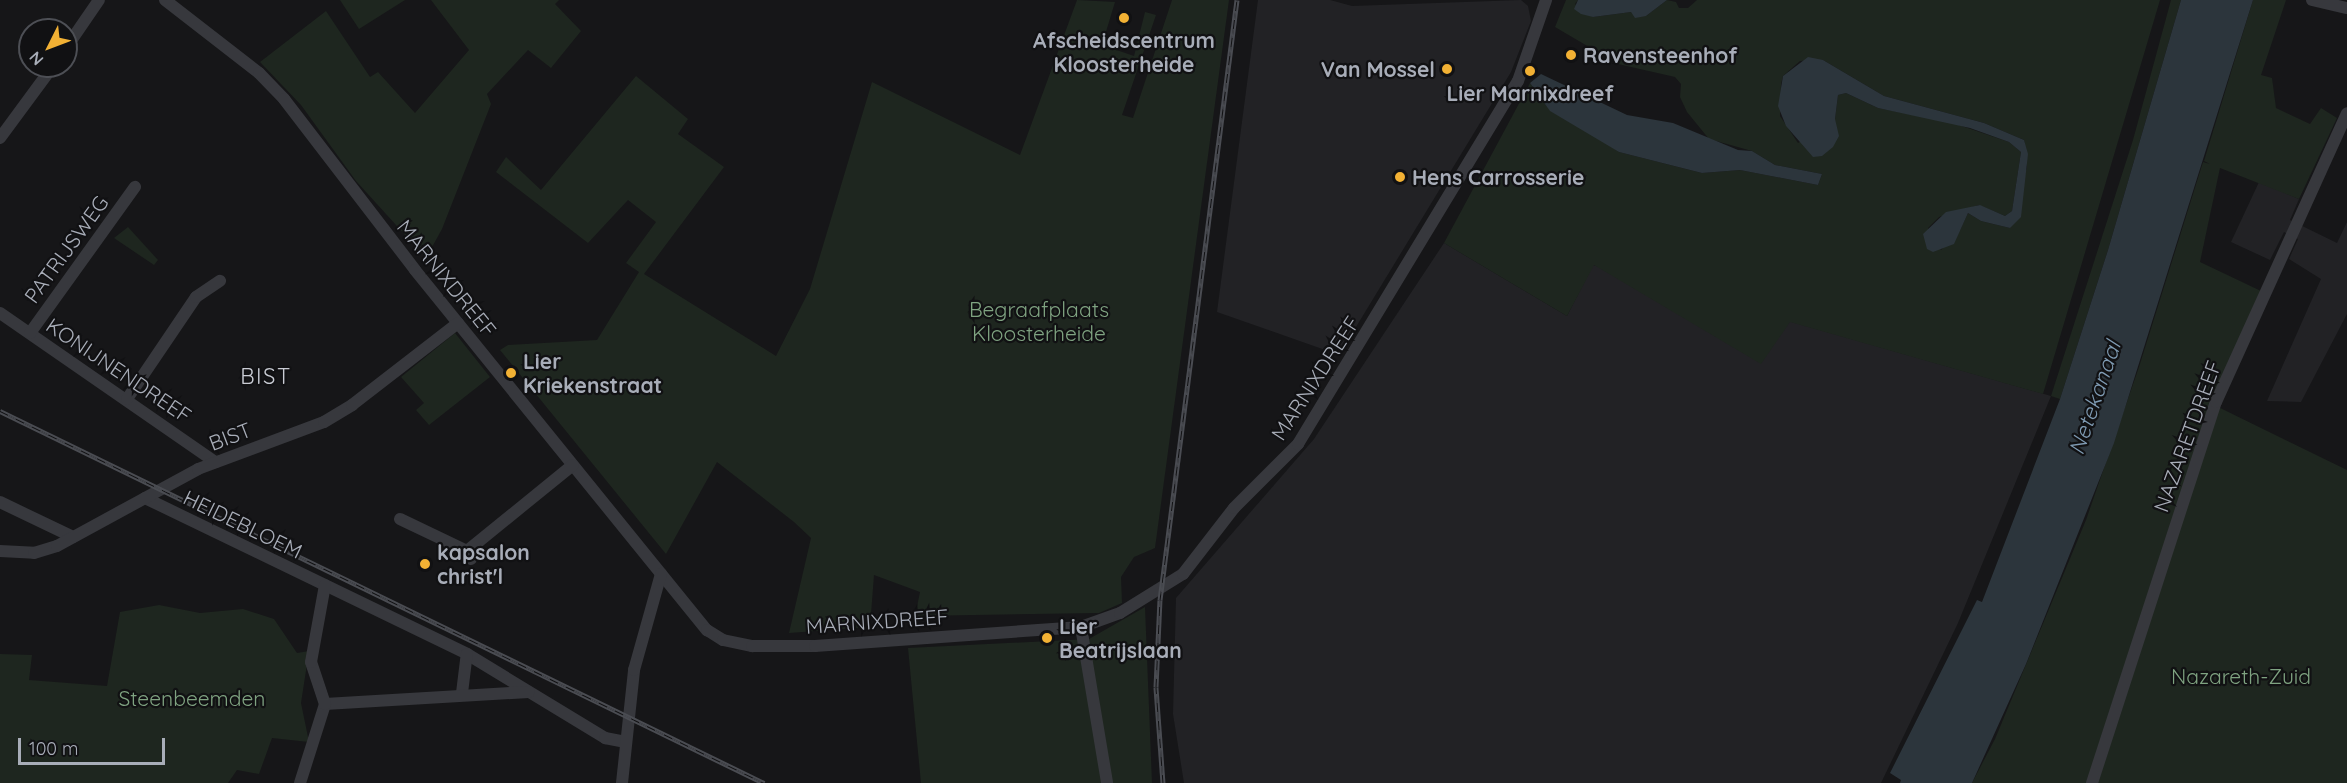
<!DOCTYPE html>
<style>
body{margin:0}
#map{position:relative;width:2347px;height:783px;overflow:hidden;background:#161618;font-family:Quicksand,sans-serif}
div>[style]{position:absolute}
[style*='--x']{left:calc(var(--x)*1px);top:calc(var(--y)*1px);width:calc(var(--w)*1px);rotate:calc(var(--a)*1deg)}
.built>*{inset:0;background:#222225}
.green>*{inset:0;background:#1e261f}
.water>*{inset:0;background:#2c353c}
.minor>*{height:12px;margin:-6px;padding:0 6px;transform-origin:6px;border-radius:6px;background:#37383d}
.rail>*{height:5px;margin-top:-2.5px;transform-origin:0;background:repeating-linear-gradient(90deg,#111113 0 9px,#4a4c52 0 18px);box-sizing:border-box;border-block:2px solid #4a4c52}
.dots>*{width:16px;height:16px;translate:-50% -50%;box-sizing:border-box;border:3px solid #111113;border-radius:50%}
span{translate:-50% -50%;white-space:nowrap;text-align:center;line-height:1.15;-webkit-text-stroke:4.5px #111113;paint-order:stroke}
.poi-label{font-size:21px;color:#a8adb8;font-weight:700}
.left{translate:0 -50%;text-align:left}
.right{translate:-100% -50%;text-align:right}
.street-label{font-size:21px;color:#a8adb8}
.park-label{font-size:21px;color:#7fa381}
.neighbourhood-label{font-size:22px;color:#c9ccd4;letter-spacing:1.5px}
.water-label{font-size:22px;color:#7f9bb3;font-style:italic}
.north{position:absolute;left:18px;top:18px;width:60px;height:60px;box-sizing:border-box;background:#111113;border:2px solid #4d4f55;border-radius:50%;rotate:228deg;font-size:16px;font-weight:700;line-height:24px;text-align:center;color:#a8adb8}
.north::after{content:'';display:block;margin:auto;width:21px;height:27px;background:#f2b134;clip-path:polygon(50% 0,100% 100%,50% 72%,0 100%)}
.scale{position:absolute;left:18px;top:738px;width:147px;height:27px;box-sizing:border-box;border:3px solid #a8adb8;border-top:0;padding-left:8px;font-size:18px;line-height:21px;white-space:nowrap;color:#a8adb8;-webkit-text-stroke:4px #111113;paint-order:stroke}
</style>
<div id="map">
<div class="built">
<i style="clip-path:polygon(1258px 0,1330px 0,1352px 6px,1521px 0,1528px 6px,1531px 21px,1511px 72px,1342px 350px,1332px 346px,1328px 351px,1217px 312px)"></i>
<i style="clip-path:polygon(2259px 182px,2299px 199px,2290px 220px,2337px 243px,2347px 222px,2347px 314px,2301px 402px,2267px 401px,2321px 279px,2289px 259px,2298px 239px,2284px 232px,2270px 260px,2231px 242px)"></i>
<i style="clip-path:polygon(1444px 243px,1567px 316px,1593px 265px,2051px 396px,1958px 623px,1881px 783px,1184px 783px,1173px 714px,1176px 598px,1314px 439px)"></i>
</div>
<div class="green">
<i style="clip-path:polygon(340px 0,405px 0,359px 29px)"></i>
<i style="clip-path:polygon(431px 0,559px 0,555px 4px,581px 31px,551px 68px,528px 50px,487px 94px,491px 104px,442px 229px,426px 258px,356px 181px,301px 105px,260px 62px,326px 11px,370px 77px,378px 72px,415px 113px,469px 50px)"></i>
<i style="clip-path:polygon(1077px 0,1115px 2px,1102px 45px,1134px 56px,1145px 12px,1156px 15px,1122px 115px,1133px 118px,1172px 0,1229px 0,1155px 548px,1134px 557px,1121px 577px,1122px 603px,1099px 613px,915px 616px,920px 592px,874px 575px,870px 627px,789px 633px,811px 538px,794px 522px,717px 462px,666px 554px,500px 350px,508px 345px,597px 340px,639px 272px,626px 263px,656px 222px,628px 200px,588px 243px,496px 172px,506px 157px,541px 190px,636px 76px,688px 119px,678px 134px,724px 167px,644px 274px,776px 356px,810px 289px,872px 82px,1020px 155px)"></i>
<i style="clip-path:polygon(evenodd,1566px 0,1578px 0,1575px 4px,1593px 17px,1631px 12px,1646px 16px,1667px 0,1676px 2px,1679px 8px,1688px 8px,1697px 0,2160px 0,2043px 394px,1790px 322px,1761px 364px,1594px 265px,1567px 316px,1444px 243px,1530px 83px,1538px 94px,1619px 152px,1702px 173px,1740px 170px,1818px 185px,1822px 174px,1775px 165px,1752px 151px,1709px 139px,1687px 112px,1680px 97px,1681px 84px,1675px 77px,1618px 64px,1555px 27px,1566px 0,1823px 60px,1884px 96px,1984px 123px,2024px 140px,2027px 167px,2010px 228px,1981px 221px,1968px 213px,1960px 230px,1941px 250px,1928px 228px,1939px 217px,1979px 205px,2005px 216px,2012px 211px,2021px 152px,2009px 142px,1953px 123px,1878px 108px,1846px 93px,1838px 95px,1835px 119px,1798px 143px,1780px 116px,1781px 84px,1783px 76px,1800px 61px,1823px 60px)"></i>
<i style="clip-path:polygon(2171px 0,2181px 0,2108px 250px,2060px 399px,2051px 396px,2133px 140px)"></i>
<i style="clip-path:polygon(2253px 0,2286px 0,2261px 75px,2272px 78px,2276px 108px,2310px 124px,2321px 108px,2337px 118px,2299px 199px,2220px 168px,2200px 262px,2261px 291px,2210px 403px,2347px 470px,2347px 783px,1972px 783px,1995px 739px,2086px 520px,2139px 367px,2203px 162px,2210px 164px,2204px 161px)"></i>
<i style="clip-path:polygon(128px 227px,158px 260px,154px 265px,114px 238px)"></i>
<i style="clip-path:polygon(455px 333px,490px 377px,429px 425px,416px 410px,424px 403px,401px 377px)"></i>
<i style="clip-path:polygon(159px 605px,200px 613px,243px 609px,274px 619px,297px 653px,309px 651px,301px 703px,309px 742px,272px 738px,259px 774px,237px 770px,228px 783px,0 783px,0 654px,32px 655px,29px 680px,107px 686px,120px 612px)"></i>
<i style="clip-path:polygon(1145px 607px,1152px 783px,921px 783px,908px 648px,1089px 639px)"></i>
</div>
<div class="water">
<i style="clip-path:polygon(1578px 0,1667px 0,1646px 16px,1635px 18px,1631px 12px,1593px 17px,1581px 14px,1574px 9px)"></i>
<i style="clip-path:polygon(2181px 0,2253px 0,2114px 443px,2026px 664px,1972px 783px,1900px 783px,1901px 780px,1890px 773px,1977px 600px,1982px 602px,2060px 399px,2108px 250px)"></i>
<i style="clip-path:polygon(1808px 57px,1823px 60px,1884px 96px,1984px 123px,2024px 140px,2028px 154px,2021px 217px,2010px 228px,1981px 221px,1968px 213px,1954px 244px,1933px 252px,1927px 249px,1923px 234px,1946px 212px,1980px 205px,2005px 216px,2012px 211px,2021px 152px,2009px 142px,1970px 128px,1878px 108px,1846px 93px,1838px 95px,1835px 119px,1839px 136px,1833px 147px,1822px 156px,1813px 157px,1786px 126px,1778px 106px,1783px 76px)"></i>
<i style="clip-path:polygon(1541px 74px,1627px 115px,1673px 123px,1738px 150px,1752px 151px,1775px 165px,1822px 174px,1818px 185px,1740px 170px,1702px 173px,1619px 152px,1550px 111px,1530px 83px)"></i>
</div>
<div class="minor">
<i style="--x:165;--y:0;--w:119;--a:37.8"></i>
<i style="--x:259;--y:73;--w:36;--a:46"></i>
<i style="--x:284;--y:99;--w:215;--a:52.5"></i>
<i style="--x:415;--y:270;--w:464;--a:51"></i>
<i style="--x:707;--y:630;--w:19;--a:32"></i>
<i style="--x:723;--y:640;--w:30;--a:12"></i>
<i style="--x:752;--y:646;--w:63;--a:0"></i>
<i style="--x:815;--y:646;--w:267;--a:-4.1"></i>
<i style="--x:1081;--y:627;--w:41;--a:-19.7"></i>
<i style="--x:1120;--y:613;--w:74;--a:-31.8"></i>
<i style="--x:1183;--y:574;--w:83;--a:-52.3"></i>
<i style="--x:1234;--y:508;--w:91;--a:-45"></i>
<i style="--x:1298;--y:444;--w:424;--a:-58.8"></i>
<i style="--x:1518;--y:81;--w:86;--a:-70.9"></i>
<i style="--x:2312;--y:0;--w:36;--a:13"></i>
<i style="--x:66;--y:48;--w:58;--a:-55.5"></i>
<i style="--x:0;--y:138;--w:89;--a:-53.6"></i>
<i style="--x:0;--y:313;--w:262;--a:34.7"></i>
<i style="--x:30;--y:333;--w:180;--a:-54.3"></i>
<i style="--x:127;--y:399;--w:123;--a:-55.9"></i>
<i style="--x:196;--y:297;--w:29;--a:-34"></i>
<i style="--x:145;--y:498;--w:358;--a:25.8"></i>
<i style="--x:467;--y:654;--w:162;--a:31.3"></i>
<i style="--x:605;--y:738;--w:21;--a:11"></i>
<i style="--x:0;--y:502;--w:81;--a:25.6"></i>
<i style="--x:400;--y:519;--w:74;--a:25.5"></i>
<i style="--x:0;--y:551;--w:34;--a:3"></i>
<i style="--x:34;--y:553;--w:24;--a:-17"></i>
<i style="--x:57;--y:546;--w:161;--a:-28.6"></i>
<i style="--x:198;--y:469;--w:134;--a:-20.5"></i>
<i style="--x:324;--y:422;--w:33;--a:-31"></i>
<i style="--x:352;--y:405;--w:134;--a:-37.7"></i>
<i style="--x:471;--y:559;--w:9;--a:-117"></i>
<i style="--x:467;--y:551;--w:136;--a:-39.1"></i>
<i style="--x:1081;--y:627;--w:158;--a:80.5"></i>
<i style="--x:462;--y:693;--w:39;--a:-83"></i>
<i style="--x:325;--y:704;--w:204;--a:-3.4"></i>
<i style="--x:300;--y:783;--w:83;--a:-72.4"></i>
<i style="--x:325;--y:704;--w:44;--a:-108.4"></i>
<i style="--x:311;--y:662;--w:78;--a:-79.7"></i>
<i style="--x:622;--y:783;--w:114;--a:-83.9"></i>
<i style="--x:634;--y:670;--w:100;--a:-74.3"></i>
<i style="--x:2092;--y:783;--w:401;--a:-72"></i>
<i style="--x:2216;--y:402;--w:317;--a:-65.6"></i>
</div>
<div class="rail">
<i style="--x:0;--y:411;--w:850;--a:25.96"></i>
<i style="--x:1163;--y:783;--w:96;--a:-94.2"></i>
<i style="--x:1156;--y:687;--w:87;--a:-87.4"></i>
<i style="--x:1160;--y:600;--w:605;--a:-82.69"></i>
</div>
<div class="dots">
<i style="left:1124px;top:18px;background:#f2b134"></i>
<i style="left:1571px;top:55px;background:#f2b134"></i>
<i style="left:1447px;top:69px;background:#f2b134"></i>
<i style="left:1530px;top:71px;background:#f2b134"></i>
<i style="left:1400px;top:177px;background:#f2b134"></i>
<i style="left:511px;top:373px;background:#f2b134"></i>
<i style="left:425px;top:564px;background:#f2b134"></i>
<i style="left:1047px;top:638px;background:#f2b134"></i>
</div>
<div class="poi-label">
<span style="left:1124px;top:52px">Afscheidscentrum<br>Kloosterheide</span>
<span class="left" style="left:1583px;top:55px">Ravensteenhof</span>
<span class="right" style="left:1435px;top:69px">Van Mossel</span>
<span style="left:1530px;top:93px">Lier Marnixdreef</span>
<span class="left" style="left:1412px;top:177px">Hens Carrosserie</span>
<span class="left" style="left:523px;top:373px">Lier<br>Kriekenstraat</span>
<span class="left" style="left:437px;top:564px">kapsalon<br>christ'l</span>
<span class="left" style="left:1059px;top:638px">Lier<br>Beatrijslaan</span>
</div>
<div class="street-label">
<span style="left:66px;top:249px;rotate:-54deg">PATRIJSWEG</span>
<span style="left:447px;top:278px;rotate:51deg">MARNIXDREEF</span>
<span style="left:119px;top:370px;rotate:34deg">KONIJNENDREEF</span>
<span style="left:1315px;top:378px;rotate:-57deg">MARNIXDREEF</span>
<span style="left:230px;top:436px;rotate:-21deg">BIST</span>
<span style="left:2187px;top:436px;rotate:-70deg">NAZARETDREEF</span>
<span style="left:243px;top:524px;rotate:26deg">HEIDEBLOEM</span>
<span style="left:877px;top:621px;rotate:-4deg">MARNIXDREEF</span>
</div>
<div class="park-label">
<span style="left:1039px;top:321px">Begraafplaats<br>Kloosterheide</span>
<span style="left:2241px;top:676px">Nazareth-Zuid</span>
<span style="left:192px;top:698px">Steenbeemden</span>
</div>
<div class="neighbourhood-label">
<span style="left:266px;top:377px">BIST</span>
</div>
<div class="water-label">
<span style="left:2095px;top:398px;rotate:-71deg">Netekanaal</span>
</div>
<div class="north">N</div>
<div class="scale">100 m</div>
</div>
